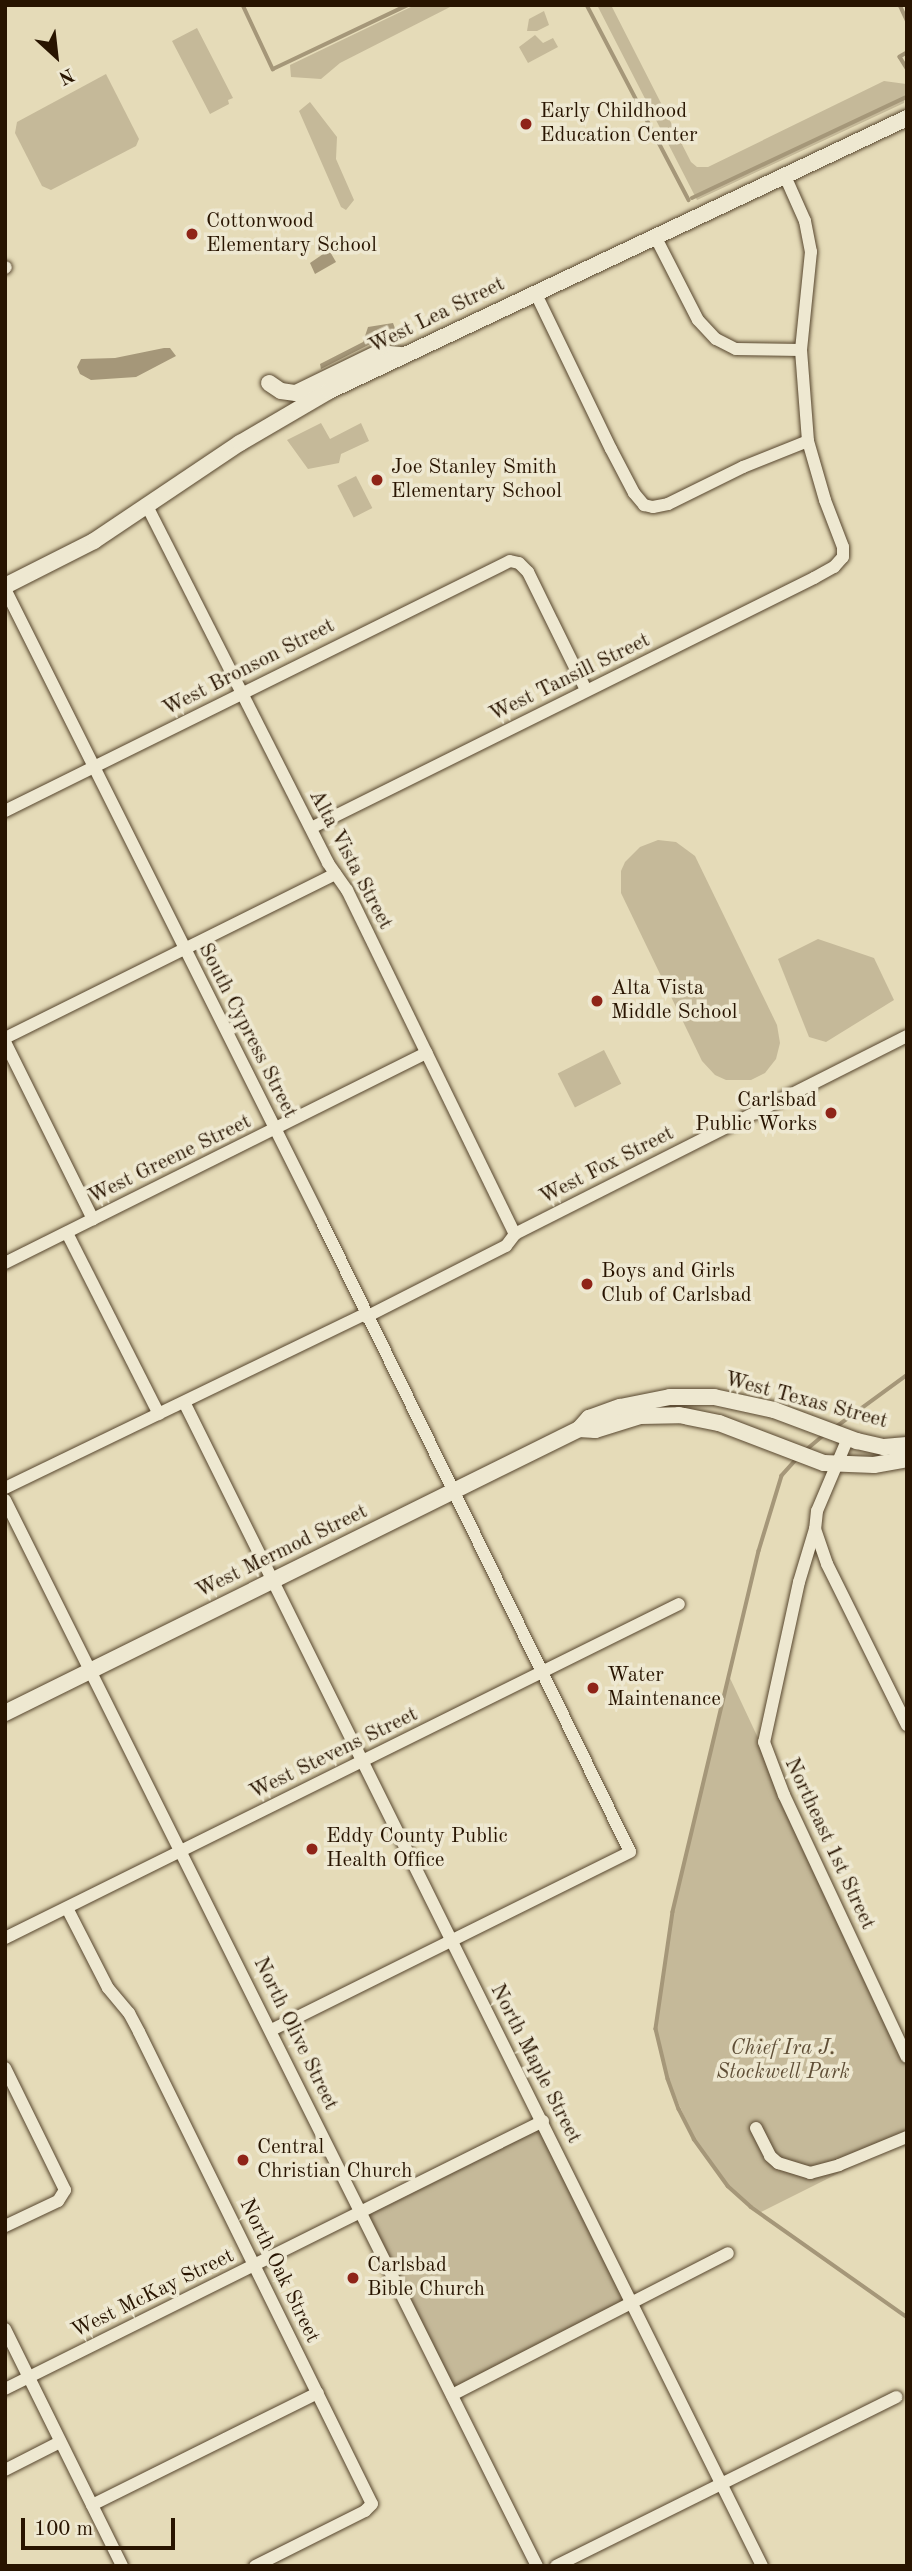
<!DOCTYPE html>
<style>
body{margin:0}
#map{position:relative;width:912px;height:2571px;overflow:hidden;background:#e5dbb8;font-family:"Old Standard TT",serif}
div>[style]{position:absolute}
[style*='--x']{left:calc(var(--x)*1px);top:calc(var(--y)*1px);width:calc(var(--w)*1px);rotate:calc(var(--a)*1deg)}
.green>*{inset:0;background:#c5b999;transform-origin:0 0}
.water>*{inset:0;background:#a59779}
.stream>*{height:3.5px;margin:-1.75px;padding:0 1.75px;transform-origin:1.75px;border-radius:1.75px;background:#a59779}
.roads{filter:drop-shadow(0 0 2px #57462e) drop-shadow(0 0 2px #57462e)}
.street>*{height:12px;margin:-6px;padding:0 6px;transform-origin:6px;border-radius:6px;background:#eee8d1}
.secondary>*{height:16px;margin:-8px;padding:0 8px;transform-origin:8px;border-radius:8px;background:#eee8d1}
.dots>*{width:19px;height:19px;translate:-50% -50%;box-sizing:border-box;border:4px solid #eee8d1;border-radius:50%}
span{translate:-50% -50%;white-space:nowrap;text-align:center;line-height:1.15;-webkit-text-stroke:7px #eee8d1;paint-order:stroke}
.poi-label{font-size:21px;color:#281400}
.left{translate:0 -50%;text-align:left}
.right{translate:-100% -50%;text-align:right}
.street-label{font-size:21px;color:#281400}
.park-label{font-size:21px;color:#5f4e36;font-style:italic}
.frame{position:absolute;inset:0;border:7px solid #281400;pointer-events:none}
.north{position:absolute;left:21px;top:21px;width:70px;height:70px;-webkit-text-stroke:5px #eee8d1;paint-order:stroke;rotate:153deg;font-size:19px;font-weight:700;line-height:28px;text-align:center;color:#281400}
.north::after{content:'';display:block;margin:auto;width:24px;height:32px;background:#281400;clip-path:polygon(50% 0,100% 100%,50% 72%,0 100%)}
.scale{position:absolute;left:21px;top:2518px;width:154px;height:32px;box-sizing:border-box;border:4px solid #281400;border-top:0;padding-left:9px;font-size:21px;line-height:24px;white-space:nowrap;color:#281400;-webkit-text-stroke:5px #eee8d1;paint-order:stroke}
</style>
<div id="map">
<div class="green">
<i style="clip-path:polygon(415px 5px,454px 5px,340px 63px,321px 79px,291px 77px,290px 65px)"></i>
<i style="clip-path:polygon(597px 5px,611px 5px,691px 162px,697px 167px,708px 167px,884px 81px,906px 84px,904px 103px,697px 200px)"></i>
<i style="clip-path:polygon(544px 11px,549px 25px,537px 31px,527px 31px,529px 19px)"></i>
<i style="clip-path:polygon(197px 28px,233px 98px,228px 100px,229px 104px,210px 114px,172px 41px)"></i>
<i style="clip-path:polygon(535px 35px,543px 43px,553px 38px,558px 47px,528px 63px,519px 47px)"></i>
<i style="clip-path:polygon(106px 74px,139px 139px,136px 146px,51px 190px,42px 186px,15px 133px,17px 122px)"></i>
<i style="clip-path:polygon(310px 102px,337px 137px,336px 159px,354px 200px,346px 210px,341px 207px,299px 111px)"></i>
<i style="clip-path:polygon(321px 423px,330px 439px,361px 423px,369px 441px,341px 454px,339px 463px,308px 469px,287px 440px)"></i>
<i style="left:356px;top:476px;width:36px;height:21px;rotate:63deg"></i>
<i style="clip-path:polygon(658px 840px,676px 842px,695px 856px,777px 1025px,780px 1043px,776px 1059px,765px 1073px,751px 1080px,726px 1080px,715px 1075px,702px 1061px,621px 893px,621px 871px,625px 862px,640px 847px)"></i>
<i style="clip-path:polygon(818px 939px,874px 958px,894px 1000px,826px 1042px,809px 1037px,778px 959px)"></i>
<i style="left:604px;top:1050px;width:38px;height:52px;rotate:63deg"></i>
<i style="clip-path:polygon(729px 1676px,907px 2056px,907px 2139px,759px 2213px,728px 2186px,694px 2139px,668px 2079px,656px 2029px,673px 1912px)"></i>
<i style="left:543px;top:2121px;width:201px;height:203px;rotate:64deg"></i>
</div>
<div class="water">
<i style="clip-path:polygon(329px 250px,336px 262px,315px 274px,310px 263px)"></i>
<i style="clip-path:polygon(393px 323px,396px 331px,321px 369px,320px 364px,363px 342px,368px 327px)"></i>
<i style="clip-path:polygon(164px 348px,170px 348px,176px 356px,136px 377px,91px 380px,80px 374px,77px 367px,81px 359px,115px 358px)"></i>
</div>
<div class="stream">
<i style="--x:243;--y:5;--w:71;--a:64.9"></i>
<i style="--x:273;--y:69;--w:149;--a:-25.4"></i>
<i style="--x:587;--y:5;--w:220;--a:62.4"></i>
<i style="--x:900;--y:5;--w:17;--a:65"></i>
<i style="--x:907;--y:53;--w:8;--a:150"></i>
<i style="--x:900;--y:57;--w:13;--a:58"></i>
<i style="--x:692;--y:198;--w:238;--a:-25.2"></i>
<i style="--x:836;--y:1427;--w:88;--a:-36.2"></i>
<i style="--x:806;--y:1450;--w:23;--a:-40"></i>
<i style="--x:798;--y:1458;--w:24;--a:132"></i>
<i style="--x:782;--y:1476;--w:78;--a:107"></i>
<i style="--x:759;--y:1551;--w:371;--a:103.4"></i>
<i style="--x:673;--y:1912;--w:118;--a:98.3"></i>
<i style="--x:656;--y:2029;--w:51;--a:76.5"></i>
<i style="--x:668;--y:2079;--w:32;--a:70"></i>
<i style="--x:679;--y:2109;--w:34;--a:63"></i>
<i style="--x:694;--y:2139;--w:58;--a:54.1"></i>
<i style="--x:728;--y:2186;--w:31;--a:42"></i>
<i style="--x:751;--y:2207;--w:191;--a:35.2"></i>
</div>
<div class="roads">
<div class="street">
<i style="--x:655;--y:236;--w:94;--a:62.9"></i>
<i style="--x:698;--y:320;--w:26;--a:47"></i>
<i style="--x:716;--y:339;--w:22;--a:27"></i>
<i style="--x:736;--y:349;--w:65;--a:0.9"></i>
<i style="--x:5;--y:268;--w:1;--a:-45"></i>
<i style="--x:535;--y:292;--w:174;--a:64.2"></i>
<i style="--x:611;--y:449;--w:50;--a:62.4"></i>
<i style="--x:634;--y:493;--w:16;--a:50"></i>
<i style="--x:644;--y:505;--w:9;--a:13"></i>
<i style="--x:653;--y:507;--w:15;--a:-11"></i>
<i style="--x:668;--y:504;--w:84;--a:-26.3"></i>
<i style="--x:743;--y:467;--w:70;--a:-21.8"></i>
<i style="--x:147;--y:506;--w:400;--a:63.1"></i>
<i style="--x:328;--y:863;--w:33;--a:55"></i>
<i style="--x:347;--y:890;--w:383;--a:64"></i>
<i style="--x:5;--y:589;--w:706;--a:63.4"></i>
<i style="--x:321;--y:1220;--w:703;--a:63.94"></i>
<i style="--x:630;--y:1852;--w:400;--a:153.6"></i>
<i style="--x:5;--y:811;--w:563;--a:-26.34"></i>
<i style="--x:510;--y:561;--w:9;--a:13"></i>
<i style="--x:519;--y:563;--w:13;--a:45"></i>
<i style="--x:528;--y:572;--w:131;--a:63.8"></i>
<i style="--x:311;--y:828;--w:562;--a:-26.43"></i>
<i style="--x:814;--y:578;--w:23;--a:-29"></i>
<i style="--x:834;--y:567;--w:13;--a:-48"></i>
<i style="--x:843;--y:557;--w:10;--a:-90"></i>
<i style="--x:843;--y:547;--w:50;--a:-111"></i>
<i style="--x:825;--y:500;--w:61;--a:-106.1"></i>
<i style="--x:808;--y:441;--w:91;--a:-94.4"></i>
<i style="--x:801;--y:350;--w:99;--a:-84.2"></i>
<i style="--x:811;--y:252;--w:32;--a:-101"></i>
<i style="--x:805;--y:221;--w:49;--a:-114"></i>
<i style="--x:5;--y:1038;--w:369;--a:-26.4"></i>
<i style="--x:5;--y:1042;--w:198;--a:63.6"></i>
<i style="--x:67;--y:1233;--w:203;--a:63.1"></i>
<i style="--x:5;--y:1263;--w:471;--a:-26.5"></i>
<i style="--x:366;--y:1317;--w:157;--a:-26.9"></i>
<i style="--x:506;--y:1246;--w:15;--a:-53"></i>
<i style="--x:515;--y:1234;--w:439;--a:-26.8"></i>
<i style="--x:185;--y:1404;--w:1297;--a:63.59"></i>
<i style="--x:848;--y:1438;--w:79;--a:113"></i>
<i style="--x:817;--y:1511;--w:18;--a:96"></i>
<i style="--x:815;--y:1529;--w:55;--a:106.8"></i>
<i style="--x:799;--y:1582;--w:164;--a:102.3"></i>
<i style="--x:764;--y:1742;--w:57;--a:69.3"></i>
<i style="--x:784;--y:1795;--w:289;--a:64.9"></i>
<i style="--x:5;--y:1488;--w:400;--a:-25.8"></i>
<i style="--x:5;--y:1500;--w:1191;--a:63.48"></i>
<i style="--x:815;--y:1529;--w:37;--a:71"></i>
<i style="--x:827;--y:1564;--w:180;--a:63.6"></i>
<i style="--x:67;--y:1908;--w:90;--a:62.9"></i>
<i style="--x:108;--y:1988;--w:33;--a:50"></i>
<i style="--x:129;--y:2013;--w:21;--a:62"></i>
<i style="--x:139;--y:2032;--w:526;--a:63.73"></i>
<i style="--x:372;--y:2504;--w:10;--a:135"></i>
<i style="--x:365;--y:2511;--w:123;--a:153.4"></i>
<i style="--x:5;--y:1938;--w:752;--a:-26.36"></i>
<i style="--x:5;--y:2068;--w:136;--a:63.8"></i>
<i style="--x:65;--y:2190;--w:13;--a:122"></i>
<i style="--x:58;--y:2201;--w:59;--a:154.7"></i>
<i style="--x:756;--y:2128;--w:31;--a:63"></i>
<i style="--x:770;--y:2156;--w:11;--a:41"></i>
<i style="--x:778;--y:2163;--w:34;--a:17"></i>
<i style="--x:810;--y:2173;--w:30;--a:-15"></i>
<i style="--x:839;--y:2165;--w:74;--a:-22.4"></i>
<i style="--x:5;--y:2329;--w:264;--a:63.7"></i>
<i style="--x:5;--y:2389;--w:601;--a:-26.48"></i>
<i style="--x:452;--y:2395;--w:310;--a:-27.2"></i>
<i style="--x:5;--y:2470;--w:62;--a:-27"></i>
<i style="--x:92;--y:2505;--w:252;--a:-26.4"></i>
<i style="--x:556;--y:2566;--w:380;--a:-26.4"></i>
</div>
<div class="secondary">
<i style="--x:269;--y:383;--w:14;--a:34"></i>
<i style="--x:281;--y:391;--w:15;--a:8"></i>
<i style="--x:296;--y:393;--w:91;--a:-26"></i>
<i style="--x:378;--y:353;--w:25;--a:5"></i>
<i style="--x:5;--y:586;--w:100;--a:-26.8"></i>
<i style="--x:94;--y:541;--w:176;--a:-33.9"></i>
<i style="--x:240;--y:443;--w:103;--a:-30.3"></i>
<i style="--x:329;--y:391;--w:639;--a:-25.28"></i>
<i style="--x:579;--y:1429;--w:16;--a:4"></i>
<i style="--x:595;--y:1430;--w:47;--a:-17.3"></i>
<i style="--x:640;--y:1416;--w:39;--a:-1"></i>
<i style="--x:679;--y:1415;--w:41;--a:11.3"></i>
<i style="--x:719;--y:1423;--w:112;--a:20.9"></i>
<i style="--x:824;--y:1463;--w:50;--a:2.3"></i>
<i style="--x:874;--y:1465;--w:34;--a:-10"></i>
<i style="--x:5;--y:1713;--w:640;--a:-26.32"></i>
<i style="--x:579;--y:1429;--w:15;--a:-48"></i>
<i style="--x:589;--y:1418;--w:33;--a:-20"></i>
<i style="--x:620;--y:1407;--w:51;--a:-11.3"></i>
<i style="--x:670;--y:1397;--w:44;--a:0"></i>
<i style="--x:714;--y:1397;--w:61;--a:12.2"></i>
<i style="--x:774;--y:1410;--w:89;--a:20.5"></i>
<i style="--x:857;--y:1441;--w:28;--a:13"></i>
<i style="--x:884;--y:1447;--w:23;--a:-5"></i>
</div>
</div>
<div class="dots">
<i style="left:526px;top:124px;background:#8f2418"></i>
<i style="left:192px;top:234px;background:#8f2418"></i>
<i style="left:377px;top:480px;background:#8f2418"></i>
<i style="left:597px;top:1001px;background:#8f2418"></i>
<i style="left:831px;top:1113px;background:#8f2418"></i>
<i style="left:587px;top:1284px;background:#8f2418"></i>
<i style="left:593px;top:1688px;background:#8f2418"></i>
<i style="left:312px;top:1849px;background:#8f2418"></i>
<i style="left:243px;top:2160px;background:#8f2418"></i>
<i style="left:353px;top:2278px;background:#8f2418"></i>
</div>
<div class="poi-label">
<span class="left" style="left:540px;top:124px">Early Childhood<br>Education Center</span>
<span class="left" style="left:206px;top:234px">Cottonwood<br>Elementary School</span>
<span class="left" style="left:391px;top:480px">Joe Stanley Smith<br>Elementary School</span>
<span class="left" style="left:611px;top:1001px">Alta Vista<br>Middle School</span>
<span class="right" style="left:817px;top:1113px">Carlsbad<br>Public Works</span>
<span class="left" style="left:601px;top:1284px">Boys and Girls<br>Club of Carlsbad</span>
<span class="left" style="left:607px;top:1688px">Water<br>Maintenance</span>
<span class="left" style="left:326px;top:1849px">Eddy County Public<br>Health Office</span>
<span class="left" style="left:257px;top:2160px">Central<br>Christian Church</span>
<span class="left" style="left:367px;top:2278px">Carlsbad<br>Bible Church</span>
</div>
<div class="street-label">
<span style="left:437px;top:316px;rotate:-26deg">West Lea Street</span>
<span style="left:249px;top:668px;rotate:-27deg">West Bronson Street</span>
<span style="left:570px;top:678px;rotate:-26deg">West Tansill Street</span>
<span style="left:350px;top:860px;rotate:62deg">Alta Vista Street</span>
<span style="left:247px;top:1031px;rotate:63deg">South Cypress Street</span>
<span style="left:170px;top:1160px;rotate:-26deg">West Greene Street</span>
<span style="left:607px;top:1166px;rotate:-27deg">West Fox Street</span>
<span style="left:806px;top:1401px;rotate:15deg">West Texas Street</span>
<span style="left:282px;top:1552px;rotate:-26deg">West Mermod Street</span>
<span style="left:334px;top:1754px;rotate:-26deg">West Stevens Street</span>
<span style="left:829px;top:1844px;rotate:65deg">Northeast 1st Street</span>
<span style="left:295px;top:2034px;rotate:64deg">North Olive Street</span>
<span style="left:535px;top:2064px;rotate:63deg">North Maple Street</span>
<span style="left:279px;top:2271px;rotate:64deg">North Oak Street</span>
<span style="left:153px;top:2294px;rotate:-26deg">West McKay Street</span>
</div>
<div class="park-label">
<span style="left:783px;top:2061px">Chief Ira J.<br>Stockwell Park</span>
</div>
<div class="frame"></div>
<div class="north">N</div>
<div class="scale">100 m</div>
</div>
